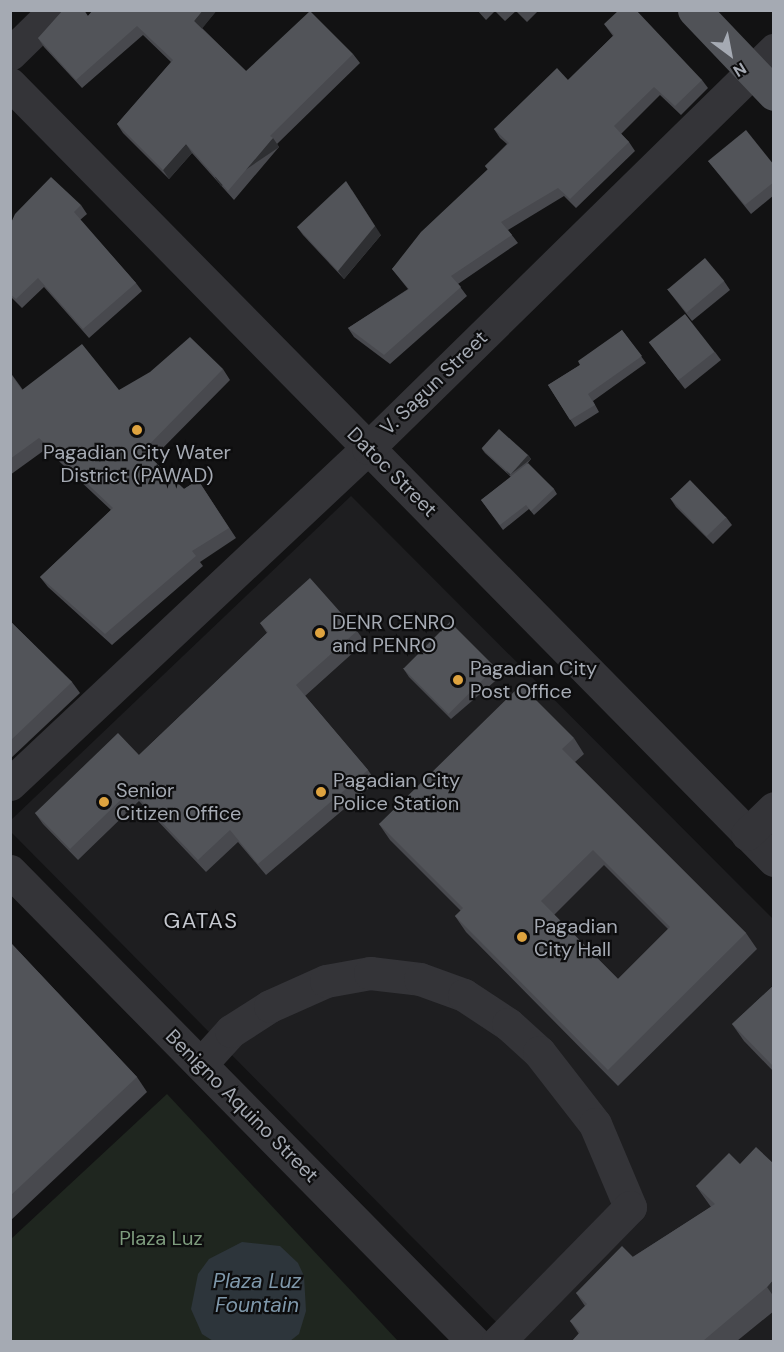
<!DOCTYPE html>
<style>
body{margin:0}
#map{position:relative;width:784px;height:1352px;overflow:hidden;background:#121213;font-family:"DM Sans",sans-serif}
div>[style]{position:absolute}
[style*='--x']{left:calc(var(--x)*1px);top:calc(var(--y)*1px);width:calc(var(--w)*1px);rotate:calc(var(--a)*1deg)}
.built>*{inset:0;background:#1e1e20}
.green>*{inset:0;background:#1f261f}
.water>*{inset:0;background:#2d353b}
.minor>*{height:33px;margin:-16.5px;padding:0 16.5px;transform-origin:16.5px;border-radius:16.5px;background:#343438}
.major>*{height:33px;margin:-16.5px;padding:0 16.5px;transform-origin:16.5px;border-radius:16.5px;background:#505257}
.wall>*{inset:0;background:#48494e}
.shaded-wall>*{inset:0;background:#2e2f32;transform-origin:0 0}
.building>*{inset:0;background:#525459;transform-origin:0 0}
.dots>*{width:16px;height:16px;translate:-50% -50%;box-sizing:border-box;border:3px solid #0d0d0e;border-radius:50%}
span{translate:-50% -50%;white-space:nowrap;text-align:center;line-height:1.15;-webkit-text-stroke:4.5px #0d0d0e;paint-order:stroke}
.street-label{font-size:20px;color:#a5aab3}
.poi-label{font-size:20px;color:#a5aab3}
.left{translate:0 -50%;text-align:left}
.park-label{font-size:20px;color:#7e9c7e}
.water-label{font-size:21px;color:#7f98ab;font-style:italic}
.quarter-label{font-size:22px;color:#c5c8cf;letter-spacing:1.5px}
.frame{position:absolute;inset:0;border:12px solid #a5aab3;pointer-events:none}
.north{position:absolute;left:700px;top:24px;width:60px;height:60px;-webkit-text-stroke:4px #0d0d0e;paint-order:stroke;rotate:148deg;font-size:16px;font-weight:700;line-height:24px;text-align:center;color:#a5aab3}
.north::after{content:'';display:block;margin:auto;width:21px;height:27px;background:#a5aab3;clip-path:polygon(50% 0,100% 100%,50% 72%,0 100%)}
</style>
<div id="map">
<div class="built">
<i style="clip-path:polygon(351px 496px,773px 919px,773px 1341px,515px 1341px,11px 832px,11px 820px)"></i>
</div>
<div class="green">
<i style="clip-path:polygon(167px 1094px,398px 1341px,11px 1342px,11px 1239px)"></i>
</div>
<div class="water">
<i style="clip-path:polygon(242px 1242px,280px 1246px,298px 1263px,304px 1276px,306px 1311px,299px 1334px,290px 1341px,213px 1341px,202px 1334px,191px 1309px,198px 1274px,209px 1259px)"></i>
</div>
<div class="minor">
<i style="--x:10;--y:54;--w:63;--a:-44.4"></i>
<i style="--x:10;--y:84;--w:1089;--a:45.45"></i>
<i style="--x:10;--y:784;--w:491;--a:-43.2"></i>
<i style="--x:368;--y:448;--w:569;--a:-44.43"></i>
<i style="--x:747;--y:834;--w:37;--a:-44"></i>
<i style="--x:10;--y:871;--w:661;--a:45.43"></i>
<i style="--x:201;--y:1064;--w:45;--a:-47.7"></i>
<i style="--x:231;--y:1031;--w:46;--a:-32.7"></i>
<i style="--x:270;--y:1006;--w:61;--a:-24.1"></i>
<i style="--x:326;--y:981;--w:45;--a:-10.3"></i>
<i style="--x:370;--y:973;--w:50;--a:6.8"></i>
<i style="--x:420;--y:979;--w:47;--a:20"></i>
<i style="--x:464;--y:995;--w:53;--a:33.4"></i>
<i style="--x:508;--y:1024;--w:42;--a:42.1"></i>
<i style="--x:539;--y:1052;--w:91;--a:52.1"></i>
<i style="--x:595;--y:1124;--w:90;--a:67.1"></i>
<i style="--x:630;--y:1207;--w:189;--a:134.4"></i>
</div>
<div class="major">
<i style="--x:694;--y:10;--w:116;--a:46.4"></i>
</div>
<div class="wall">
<i style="clip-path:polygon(93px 10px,217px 10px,202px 28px,246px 71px,353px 54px,360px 63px,277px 144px,279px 147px,234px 200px,192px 153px,169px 179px,123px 133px,117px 124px,171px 62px,143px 35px,82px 88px,44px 47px,38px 38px,88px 16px)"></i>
<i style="clip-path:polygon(477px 10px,539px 10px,527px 22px,516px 11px,505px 21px,495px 11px,486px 20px)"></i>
<i style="clip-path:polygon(604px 24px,702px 80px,708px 88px,681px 115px,660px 95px,621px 134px,629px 142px,635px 151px,576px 208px,564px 196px,508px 230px,518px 243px,458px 284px,467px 296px,390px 364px,354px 337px,348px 328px,408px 289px,392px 269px,488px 170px,485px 166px,507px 144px,500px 138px,494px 129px,568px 80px,613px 36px)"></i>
<i style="clip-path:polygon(708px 161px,774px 165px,774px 195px,751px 214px)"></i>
<i style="clip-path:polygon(81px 205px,87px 214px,80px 220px,136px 283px,142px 291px,89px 338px,44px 287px,22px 308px,10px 296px,10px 225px)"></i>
<i style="clip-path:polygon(297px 227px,381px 235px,344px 279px,303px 235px)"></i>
<i style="clip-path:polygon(724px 281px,730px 290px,692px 321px,667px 289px)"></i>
<i style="clip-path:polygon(622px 330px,646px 363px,593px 401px,599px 412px,575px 427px,548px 385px,580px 365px)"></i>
<i style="clip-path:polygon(649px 342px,715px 352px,721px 360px,685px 389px)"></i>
<i style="clip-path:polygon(223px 369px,230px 380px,152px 459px,184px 489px,198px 480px,236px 538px,200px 562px,203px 566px,112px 645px,48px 587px,40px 577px,111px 510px,46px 449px,10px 475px,10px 372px,23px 390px,119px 390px)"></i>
<i style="clip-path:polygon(482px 449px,528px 455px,531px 459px,527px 464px,554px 489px,557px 494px,534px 515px,529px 509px,503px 530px,481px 500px,511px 477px,485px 453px)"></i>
<i style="clip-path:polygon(670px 498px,726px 517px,732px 525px,713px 544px,676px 507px)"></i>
<i style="clip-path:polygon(10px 621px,72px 682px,80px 693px,10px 759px)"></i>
<i style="clip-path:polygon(260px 623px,357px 631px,365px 642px,305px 696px,368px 770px,376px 782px,266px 875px,238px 842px,206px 872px,139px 801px,78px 860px,43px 824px,35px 813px,139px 755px,267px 633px)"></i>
<i style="clip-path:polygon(495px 667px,501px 676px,451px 719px,409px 677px,403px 668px)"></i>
<i style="clip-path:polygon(evenodd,574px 738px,584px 754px,575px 762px,746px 933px,757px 949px,618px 1086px,466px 932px,455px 916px,461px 911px,390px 840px,379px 824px,574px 738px,604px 865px,668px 929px,618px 979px,554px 915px,604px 865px)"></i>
<i style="clip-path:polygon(10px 942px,137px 1077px,147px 1092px,10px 1221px)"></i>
<i style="clip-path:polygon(774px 985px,774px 1072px,744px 1041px,732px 1024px)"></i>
<i style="clip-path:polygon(740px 1164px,774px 1164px,774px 1311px,737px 1341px,572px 1341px,579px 1334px,570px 1321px,585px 1306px,576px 1293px,711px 1207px,696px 1186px)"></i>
</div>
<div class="shaded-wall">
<i style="clip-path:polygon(203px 10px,217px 10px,201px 30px,194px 21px)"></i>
<i style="left:273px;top:138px;width:11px;height:70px;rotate:56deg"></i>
<i style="clip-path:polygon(186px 144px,192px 153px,169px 179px,163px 170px)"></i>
<i style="clip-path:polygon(352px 190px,381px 235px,344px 279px,338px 271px)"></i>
<i style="left:528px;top:455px;width:5px;height:27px;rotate:53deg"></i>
<i style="clip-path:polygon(774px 1279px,774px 1297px,767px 1287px)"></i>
</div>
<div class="building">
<i style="clip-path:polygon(63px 10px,84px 10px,88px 16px,93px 10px,203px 10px,194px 21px,246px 71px,310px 11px,353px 54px,270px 136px,273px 138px,228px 191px,186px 144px,163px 170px,117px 124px,173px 60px,137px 26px,76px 80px,38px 38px)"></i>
<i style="clip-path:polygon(619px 10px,636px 10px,702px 80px,675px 106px,654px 87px,614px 126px,629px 142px,570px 199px,558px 188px,501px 222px,512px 235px,451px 276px,461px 287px,384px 355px,348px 328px,409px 289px,392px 269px,421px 232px,488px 169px,485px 166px,509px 143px,494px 129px,557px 68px,568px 80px,614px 35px,604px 24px)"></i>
<i style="clip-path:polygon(746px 130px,774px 165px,774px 182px,745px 205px,708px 161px)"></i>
<i style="clip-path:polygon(51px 177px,81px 205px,74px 212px,136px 283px,83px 329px,38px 278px,16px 299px,10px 294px,10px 225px,15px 214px)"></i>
<i style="clip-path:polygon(346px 181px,375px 226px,338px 271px,297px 227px)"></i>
<i style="left:705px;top:258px;width:30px;height:49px;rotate:50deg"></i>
<i style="left:685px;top:314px;width:48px;height:46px;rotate:52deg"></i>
<i style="clip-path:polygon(622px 330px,642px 356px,588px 394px,595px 405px,570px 420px,548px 385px,580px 365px,578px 361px)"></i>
<i style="clip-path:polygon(190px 337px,223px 369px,143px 451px,184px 489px,198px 480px,229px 528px,192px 551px,196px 556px,105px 634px,40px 577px,113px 508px,39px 438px,10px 459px,10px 373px,22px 390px,82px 344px,119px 390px,150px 372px)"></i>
<i style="left:499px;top:429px;width:39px;height:26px;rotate:42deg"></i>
<i style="clip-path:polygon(528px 463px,554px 489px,531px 511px,526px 505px,500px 525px,481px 500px)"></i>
<i style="left:690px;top:480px;width:52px;height:27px;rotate:46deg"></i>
<i style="clip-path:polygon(310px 578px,357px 631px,296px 685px,368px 770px,258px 864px,230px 830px,198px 860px,131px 790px,70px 849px,35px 813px,118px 733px,139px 755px,268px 632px,260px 623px)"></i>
<i style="clip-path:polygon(10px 621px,72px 682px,10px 741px)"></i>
<i style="left:450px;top:622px;width:64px;height:66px;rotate:45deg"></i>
<i style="clip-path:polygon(evenodd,521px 685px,574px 738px,562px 749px,746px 933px,608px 1070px,455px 916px,463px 908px,379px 824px,521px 685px,593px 850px,670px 927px,618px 979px,541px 901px,593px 850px)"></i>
<i style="clip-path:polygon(10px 942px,137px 1077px,10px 1196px)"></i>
<i style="clip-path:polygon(774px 985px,774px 1067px,732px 1024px)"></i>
<i style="clip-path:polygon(756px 1147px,774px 1164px,774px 1279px,767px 1287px,703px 1341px,572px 1341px,580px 1332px,570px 1321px,587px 1304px,576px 1293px,622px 1246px,633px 1257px,715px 1204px,696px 1186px,729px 1153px,740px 1164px)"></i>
</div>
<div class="dots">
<i style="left:137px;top:430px;background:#dea33f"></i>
<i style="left:320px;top:633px;background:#dea33f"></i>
<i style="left:458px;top:680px;background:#dea33f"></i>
<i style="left:321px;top:792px;background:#dea33f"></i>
<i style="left:104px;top:802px;background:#dea33f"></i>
<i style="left:522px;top:937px;background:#dea33f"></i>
</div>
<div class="street-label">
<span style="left:434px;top:383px;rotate:-44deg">V. Sagun Street</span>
<span style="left:392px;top:472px;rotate:45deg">Datoc Street</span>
<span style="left:242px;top:1106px;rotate:45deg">Benigno Aquino Street</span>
</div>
<div class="poi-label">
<span style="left:137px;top:464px">Pagadian City Water<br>District (PAWAD)</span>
<span class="left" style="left:332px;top:634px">DENR CENRO<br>and PENRO</span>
<span class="left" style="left:470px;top:680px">Pagadian City<br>Post Office</span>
<span class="left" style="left:333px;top:792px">Pagadian City<br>Police Station</span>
<span class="left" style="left:116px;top:802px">Senior<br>Citizen Office</span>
<span class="left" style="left:534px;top:938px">Pagadian<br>City Hall</span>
</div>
<div class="park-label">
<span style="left:161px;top:1238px">Plaza Luz</span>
</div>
<div class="water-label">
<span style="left:257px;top:1293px">Plaza Luz<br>Fountain</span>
</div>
<div class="quarter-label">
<span style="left:201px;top:921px">GATAS</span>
</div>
<div class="frame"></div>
<div class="north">N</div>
</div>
